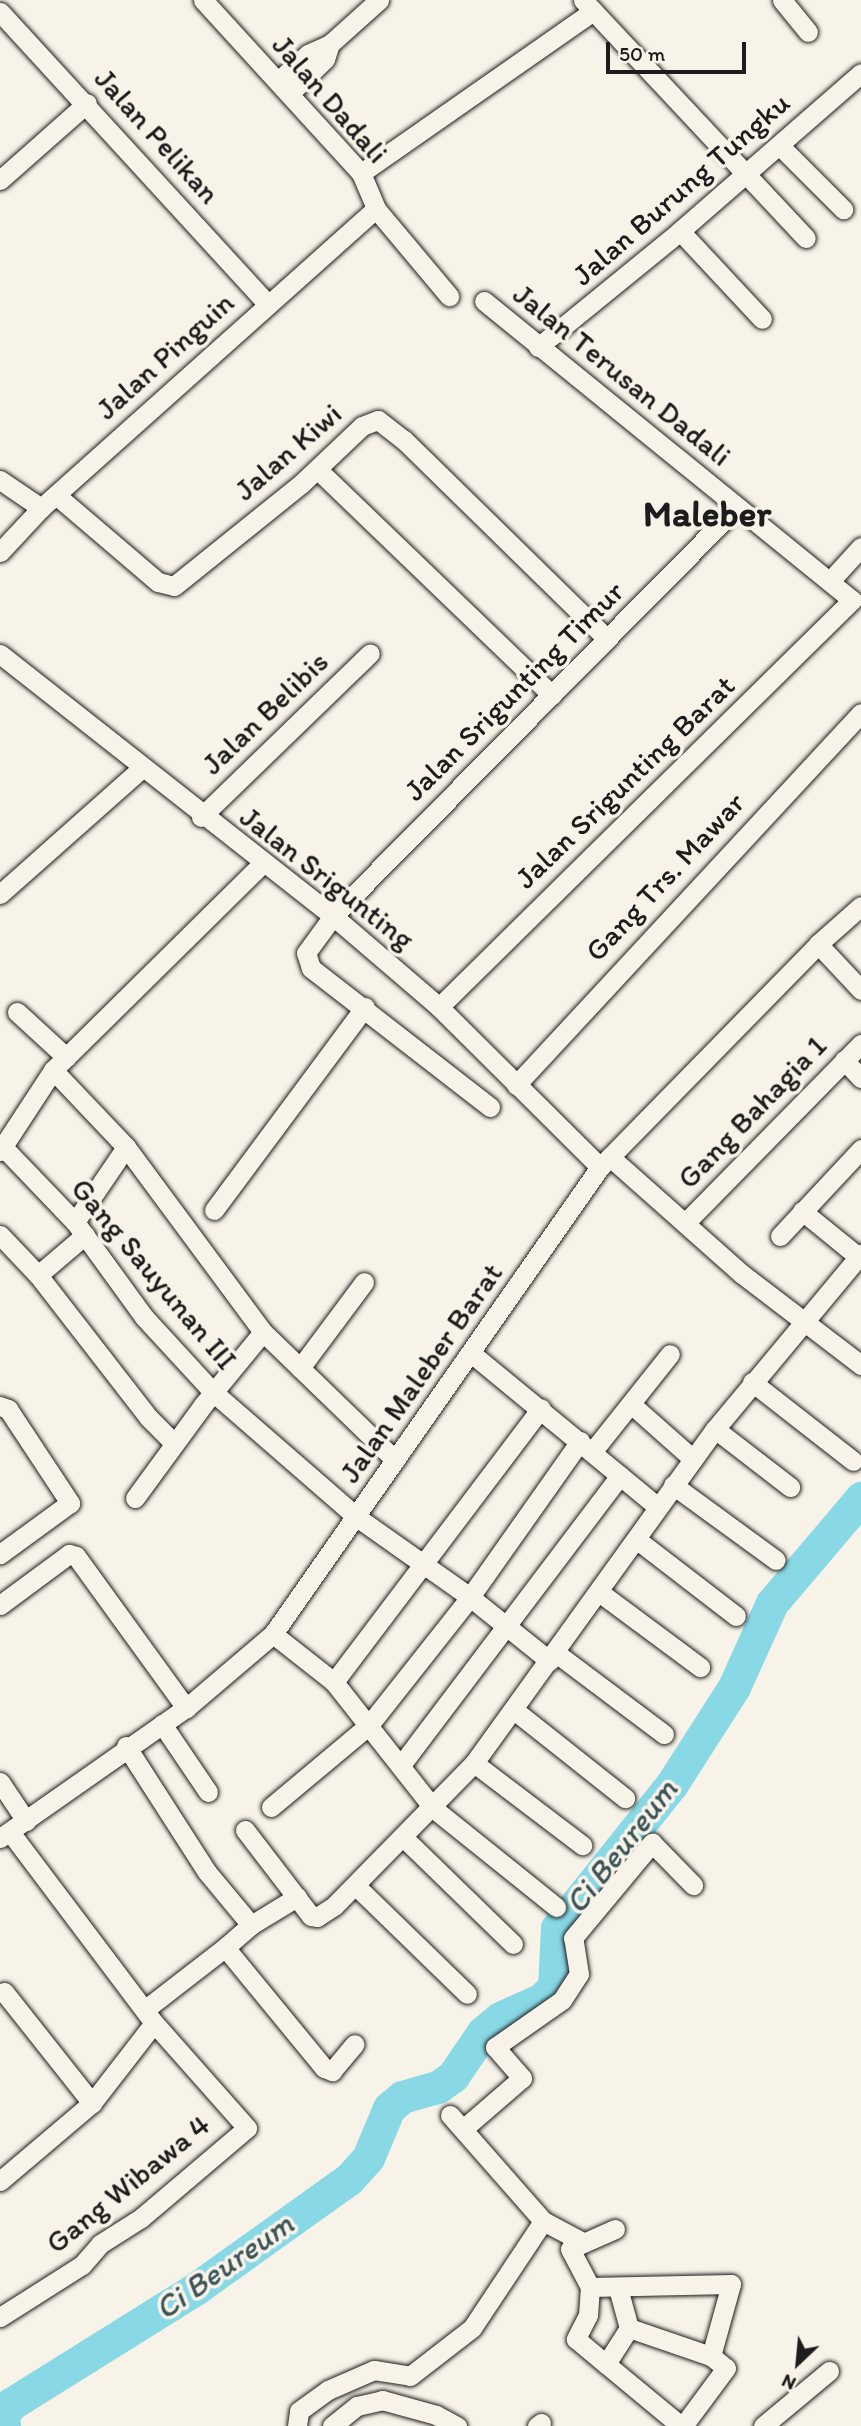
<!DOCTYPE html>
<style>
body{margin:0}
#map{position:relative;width:861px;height:2426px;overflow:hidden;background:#f7f3e8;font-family:Itim,sans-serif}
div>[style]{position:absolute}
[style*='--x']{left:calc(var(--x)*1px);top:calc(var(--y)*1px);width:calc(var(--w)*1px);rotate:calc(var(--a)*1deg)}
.river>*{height:33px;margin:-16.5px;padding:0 16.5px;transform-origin:16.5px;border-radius:16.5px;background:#89d8e6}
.roads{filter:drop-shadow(0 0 2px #1c1c1c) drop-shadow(0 0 2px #1c1c1c)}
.minor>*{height:19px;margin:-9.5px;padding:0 9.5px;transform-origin:9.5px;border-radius:9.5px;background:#f7f3e8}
span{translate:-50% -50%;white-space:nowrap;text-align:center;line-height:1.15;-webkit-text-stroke:7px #f7f3e8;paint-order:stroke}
.street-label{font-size:30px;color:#1c1c1c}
.water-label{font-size:32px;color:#3d5459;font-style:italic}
.district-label{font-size:37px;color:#1c1c1c;font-weight:700}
.north{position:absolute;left:763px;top:2328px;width:70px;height:70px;-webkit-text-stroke:5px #f7f3e8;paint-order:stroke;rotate:206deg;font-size:19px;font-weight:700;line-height:28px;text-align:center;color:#1c1c1c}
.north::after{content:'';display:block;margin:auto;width:24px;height:32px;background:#1c1c1c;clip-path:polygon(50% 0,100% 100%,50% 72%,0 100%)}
.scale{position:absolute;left:606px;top:42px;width:140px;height:32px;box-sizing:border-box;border:4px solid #1c1c1c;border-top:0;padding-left:9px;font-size:21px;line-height:24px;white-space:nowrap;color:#1c1c1c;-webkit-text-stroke:5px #f7f3e8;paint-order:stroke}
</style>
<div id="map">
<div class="river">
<i style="--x:4;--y:2426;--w:11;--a:-95"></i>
<i style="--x:3;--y:2415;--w:14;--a:-54"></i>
<i style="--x:11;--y:2404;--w:221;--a:-32"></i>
<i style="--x:198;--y:2287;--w:186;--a:-35.6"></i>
<i style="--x:349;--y:2179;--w:28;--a:-48"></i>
<i style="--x:368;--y:2158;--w:54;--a:-67.2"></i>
<i style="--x:389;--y:2108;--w:17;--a:-40"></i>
<i style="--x:402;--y:2097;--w:37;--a:-16"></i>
<i style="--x:438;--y:2087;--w:19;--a:-36"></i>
<i style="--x:453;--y:2076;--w:53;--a:-55.7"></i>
<i style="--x:483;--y:2032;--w:22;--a:-39"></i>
<i style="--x:500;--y:2018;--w:46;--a:-24.3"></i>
<i style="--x:542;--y:1999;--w:17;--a:-45"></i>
<i style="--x:554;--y:1987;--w:59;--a:-87.1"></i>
<i style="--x:557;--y:1928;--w:184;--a:-51.4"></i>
<i style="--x:672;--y:1784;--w:115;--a:-57.4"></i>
<i style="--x:734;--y:1687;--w:92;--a:-65.7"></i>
<i style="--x:772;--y:1603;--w:138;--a:-49.7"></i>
</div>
<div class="roads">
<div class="minor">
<i style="--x:203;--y:0;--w:234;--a:47.6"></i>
<i style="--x:361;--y:173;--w:39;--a:67"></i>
<i style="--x:376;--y:209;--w:114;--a:50"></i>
<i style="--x:583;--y:0;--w:326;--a:46.9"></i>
<i style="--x:782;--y:0;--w:41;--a:50.9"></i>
<i style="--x:0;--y:12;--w:395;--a:47.5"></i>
<i style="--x:278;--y:81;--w:40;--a:-42"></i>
<i style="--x:308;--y:54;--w:24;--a:-24"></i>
<i style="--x:330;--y:44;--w:66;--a:-41.9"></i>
<i style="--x:289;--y:94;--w:50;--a:-44.2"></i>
<i style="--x:325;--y:59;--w:16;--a:-72"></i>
<i style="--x:779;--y:145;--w:91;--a:45"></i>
<i style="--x:361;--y:173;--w:283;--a:-34.9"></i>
<i style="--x:0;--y:180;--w:116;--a:-41.5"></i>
<i style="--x:680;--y:231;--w:120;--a:47"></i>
<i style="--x:538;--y:347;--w:183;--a:-39.2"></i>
<i style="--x:680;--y:231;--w:240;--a:-41.1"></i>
<i style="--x:317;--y:469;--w:326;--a:43.9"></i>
<i style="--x:0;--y:480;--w:50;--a:34.3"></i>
<i style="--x:56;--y:495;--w:134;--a:40.5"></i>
<i style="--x:158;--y:582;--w:16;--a:14"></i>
<i style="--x:174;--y:586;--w:164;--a:-38.8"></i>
<i style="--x:302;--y:483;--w:83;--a:-43.5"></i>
<i style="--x:362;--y:426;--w:17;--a:-21"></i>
<i style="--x:378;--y:420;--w:33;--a:38"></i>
<i style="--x:404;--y:440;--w:284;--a:44.4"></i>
<i style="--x:0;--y:552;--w:60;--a:-47"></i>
<i style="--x:41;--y:508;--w:449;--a:-41.8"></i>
<i style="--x:830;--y:581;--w:46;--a:-47.6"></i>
<i style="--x:0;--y:654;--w:424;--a:38.2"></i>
<i style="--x:333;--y:916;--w:140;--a:40.6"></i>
<i style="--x:439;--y:1007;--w:227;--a:44.8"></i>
<i style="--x:201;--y:817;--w:235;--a:-44.1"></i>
<i style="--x:0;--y:894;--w:190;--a:-41.6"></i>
<i style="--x:818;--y:944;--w:63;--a:46.9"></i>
<i style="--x:439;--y:1007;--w:580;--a:-44.58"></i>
<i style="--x:852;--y:600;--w:474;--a:-140.9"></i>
<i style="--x:17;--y:1012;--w:67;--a:42.6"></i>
<i style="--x:844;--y:1060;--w:25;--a:47"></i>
<i style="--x:53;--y:1070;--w:106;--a:46.5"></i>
<i style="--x:126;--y:1147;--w:230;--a:53.5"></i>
<i style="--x:263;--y:1332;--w:184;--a:44.1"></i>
<i style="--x:516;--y:1085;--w:507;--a:-47.16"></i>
<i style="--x:490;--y:1107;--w:227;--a:-142.2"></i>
<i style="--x:311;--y:968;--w:16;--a:-108"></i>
<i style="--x:306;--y:953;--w:46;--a:-53.9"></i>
<i style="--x:333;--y:916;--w:575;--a:-45.35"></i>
<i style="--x:3;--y:1147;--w:104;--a:46.2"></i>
<i style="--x:75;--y:1222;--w:117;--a:54"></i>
<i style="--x:144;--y:1317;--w:102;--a:47.4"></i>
<i style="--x:213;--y:1392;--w:192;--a:41"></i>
<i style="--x:358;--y:1518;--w:137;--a:35.2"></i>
<i style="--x:470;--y:1597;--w:102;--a:38.7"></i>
<i style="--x:0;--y:1151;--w:97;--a:-56.8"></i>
<i style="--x:53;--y:1070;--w:293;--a:-44.6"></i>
<i style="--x:610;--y:1157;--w:176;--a:41.6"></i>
<i style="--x:742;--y:1274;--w:150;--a:37.4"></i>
<i style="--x:214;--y:1210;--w:253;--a:-53.4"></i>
<i style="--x:802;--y:1211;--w:76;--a:39.1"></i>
<i style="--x:75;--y:1222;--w:91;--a:-55.8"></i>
<i style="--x:686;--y:1222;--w:250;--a:-45.5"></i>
<i style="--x:0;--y:1235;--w:55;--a:46.5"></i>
<i style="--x:85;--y:1235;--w:62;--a:139.6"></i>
<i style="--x:38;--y:1275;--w:180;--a:52.2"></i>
<i style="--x:148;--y:1417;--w:37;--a:45"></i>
<i style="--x:780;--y:1236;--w:119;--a:-47"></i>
<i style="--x:471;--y:1353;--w:242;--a:39.5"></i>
<i style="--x:300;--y:1368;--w:107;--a:-53.3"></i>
<i style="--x:752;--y:1382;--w:128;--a:38"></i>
<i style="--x:631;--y:1404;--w:83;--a:41.6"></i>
<i style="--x:0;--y:1406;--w:9;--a:21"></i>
<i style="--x:8;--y:1409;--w:113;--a:56.6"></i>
<i style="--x:70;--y:1503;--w:87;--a:143.9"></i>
<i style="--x:715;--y:1429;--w:95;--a:37.7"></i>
<i style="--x:592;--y:1452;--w:125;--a:-51.5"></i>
<i style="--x:673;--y:1485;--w:127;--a:36.1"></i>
<i style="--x:135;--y:1498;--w:115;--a:-53.8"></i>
<i style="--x:203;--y:1405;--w:94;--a:-50.6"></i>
<i style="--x:636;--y:1539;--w:126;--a:37.6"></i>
<i style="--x:599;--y:1592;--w:126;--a:36.6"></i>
<i style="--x:0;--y:1605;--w:86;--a:-36.5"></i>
<i style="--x:69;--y:1554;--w:7;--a:16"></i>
<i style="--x:76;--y:1556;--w:188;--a:54.1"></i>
<i style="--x:273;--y:1634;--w:78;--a:38.2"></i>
<i style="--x:334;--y:1682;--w:160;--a:51.8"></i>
<i style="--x:433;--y:1808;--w:158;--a:38.8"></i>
<i style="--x:556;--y:1653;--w:135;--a:36.9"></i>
<i style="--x:334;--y:1682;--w:343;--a:-52.9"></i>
<i style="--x:514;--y:1710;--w:142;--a:38.4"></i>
<i style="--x:162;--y:1724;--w:82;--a:55.9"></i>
<i style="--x:126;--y:1746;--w:150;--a:57.3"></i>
<i style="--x:207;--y:1872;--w:69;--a:50.3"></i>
<i style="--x:251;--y:1925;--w:32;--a:139"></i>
<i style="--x:227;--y:1946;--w:5;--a:79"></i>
<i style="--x:228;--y:1951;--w:151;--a:50.6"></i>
<i style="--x:324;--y:2068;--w:9;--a:21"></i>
<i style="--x:332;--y:2071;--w:35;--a:-50"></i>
<i style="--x:474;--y:1763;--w:136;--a:37.2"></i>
<i style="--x:401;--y:1765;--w:363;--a:-52.9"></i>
<i style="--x:0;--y:1782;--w:47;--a:56.3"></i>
<i style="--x:271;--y:1807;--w:128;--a:-39.9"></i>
<i style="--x:369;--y:1725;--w:163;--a:-51.7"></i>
<i style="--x:470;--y:1597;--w:191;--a:-54.8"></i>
<i style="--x:245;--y:1830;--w:108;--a:52.5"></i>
<i style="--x:311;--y:1916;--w:6;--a:9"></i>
<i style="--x:317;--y:1917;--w:20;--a:-33"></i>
<i style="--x:334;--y:1906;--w:200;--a:-45.6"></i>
<i style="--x:474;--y:1763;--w:412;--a:-54.2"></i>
<i style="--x:715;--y:1429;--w:228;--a:-50.2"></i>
<i style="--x:0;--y:1838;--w:227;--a:-35"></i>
<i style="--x:186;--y:1708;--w:114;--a:-40.4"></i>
<i style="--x:273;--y:1634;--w:570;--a:-55"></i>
<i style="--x:600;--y:1167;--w:312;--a:-45.6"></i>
<i style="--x:818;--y:944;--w:57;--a:-41.5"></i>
<i style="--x:404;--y:1838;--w:152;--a:44.2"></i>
<i style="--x:355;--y:1885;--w:156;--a:44.2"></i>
<i style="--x:251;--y:1925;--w:54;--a:-31.3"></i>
<i style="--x:4;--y:1992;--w:142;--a:51.6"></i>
<i style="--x:147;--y:2008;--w:101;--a:-37.8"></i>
<i style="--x:450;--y:2115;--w:141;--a:48.7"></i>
<i style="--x:543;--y:2221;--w:43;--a:27.8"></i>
<i style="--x:463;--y:2129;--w:78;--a:-40.8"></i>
<i style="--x:522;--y:2078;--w:41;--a:-131.1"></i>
<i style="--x:495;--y:2047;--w:82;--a:-35"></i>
<i style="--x:562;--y:2000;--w:31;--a:-57"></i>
<i style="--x:579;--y:1974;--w:36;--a:-99"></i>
<i style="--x:573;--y:1938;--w:124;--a:-50.3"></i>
<i style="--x:652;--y:1843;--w:59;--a:45.7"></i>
<i style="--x:0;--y:2181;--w:121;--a:-40.3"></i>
<i style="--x:92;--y:2103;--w:101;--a:-52.2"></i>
<i style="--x:154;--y:2023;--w:239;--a:-127"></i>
<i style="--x:615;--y:2229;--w:49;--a:156"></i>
<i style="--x:570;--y:2249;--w:43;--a:62.2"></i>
<i style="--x:590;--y:2287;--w:141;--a:-1.2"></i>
<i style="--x:731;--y:2284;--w:75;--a:105.5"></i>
<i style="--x:711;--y:2356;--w:19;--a:39"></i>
<i style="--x:726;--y:2368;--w:72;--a:126.6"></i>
<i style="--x:590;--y:2287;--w:28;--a:94"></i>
<i style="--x:588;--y:2315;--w:27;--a:117"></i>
<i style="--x:576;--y:2339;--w:39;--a:40"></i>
<i style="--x:606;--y:2364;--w:43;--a:-57.4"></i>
<i style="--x:629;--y:2328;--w:41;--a:-105.4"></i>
<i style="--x:0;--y:2317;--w:97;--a:-32.4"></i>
<i style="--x:82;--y:2265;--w:28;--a:-49"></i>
<i style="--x:100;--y:2244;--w:49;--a:-32.4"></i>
<i style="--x:141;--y:2218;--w:139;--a:-40.3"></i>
<i style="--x:247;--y:2128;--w:140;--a:-131.5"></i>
<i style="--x:629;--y:2328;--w:87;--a:18.9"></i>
<i style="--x:606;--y:2364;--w:97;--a:39.6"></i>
<i style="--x:297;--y:2426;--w:15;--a:-82"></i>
<i style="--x:299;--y:2411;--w:36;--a:-36"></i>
<i style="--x:328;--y:2390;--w:50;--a:-23.5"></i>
<i style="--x:374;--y:2370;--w:36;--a:9"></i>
<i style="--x:410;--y:2376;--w:78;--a:-37.7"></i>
<i style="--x:472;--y:2328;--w:128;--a:-56.4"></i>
<i style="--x:332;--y:2426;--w:32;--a:-39"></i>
<i style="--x:357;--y:2406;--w:26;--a:-13"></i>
<i style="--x:382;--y:2400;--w:56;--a:15.5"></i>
<i style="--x:436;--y:2415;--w:24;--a:28"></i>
<i style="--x:537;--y:2426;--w:5;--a:-37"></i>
<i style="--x:763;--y:2426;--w:86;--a:-39.8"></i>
</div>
</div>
<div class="street-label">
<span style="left:330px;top:99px;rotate:49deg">Jalan Dadali</span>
<span style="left:157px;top:136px;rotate:48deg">Jalan Pelikan</span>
<span style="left:681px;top:189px;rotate:-41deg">Jalan Burung Tungku</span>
<span style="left:165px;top:356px;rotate:-42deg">Jalan Pinguin</span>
<span style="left:622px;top:375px;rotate:39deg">Jalan Terusan Dadali</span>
<span style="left:288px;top:452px;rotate:-41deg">Jalan Kiwi</span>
<span style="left:514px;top:691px;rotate:-45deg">Jalan Srigunting Timur</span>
<span style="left:265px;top:713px;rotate:-44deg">Jalan Belibis</span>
<span style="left:625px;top:782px;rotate:-44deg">Jalan Srigunting Barat</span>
<span style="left:665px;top:877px;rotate:-47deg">Gang Trs. Mawar</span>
<span style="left:327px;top:878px;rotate:38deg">Jalan Srigunting</span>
<span style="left:752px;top:1112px;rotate:-46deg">Gang Bahagia 1</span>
<span style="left:154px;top:1274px;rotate:50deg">Gang Sauyunan III</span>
<span style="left:421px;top:1373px;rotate:-55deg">Jalan Maleber Barat</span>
<span style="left:128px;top:2184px;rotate:-39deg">Gang Wibawa 4</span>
</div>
<div class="water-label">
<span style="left:621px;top:1846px;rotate:-52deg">Ci Beureum</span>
<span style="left:224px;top:2266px;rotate:-35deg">Ci Beureum</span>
</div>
<div class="district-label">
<span style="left:707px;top:513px">Maleber</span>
</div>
<div class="north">N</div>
<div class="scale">50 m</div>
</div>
